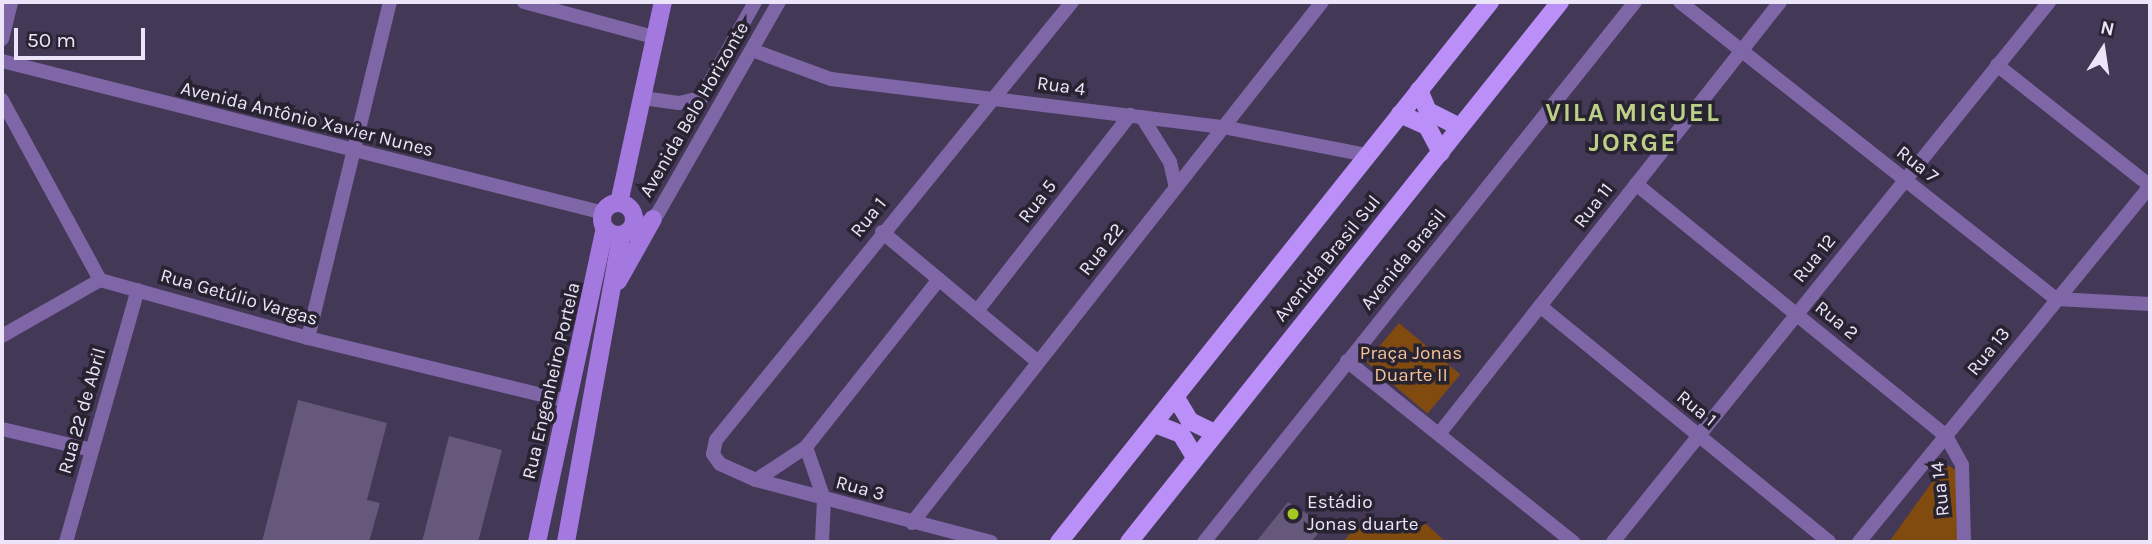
<!DOCTYPE html>
<meta charset="utf-8">
<style>
body{margin:0}
#map{position:relative;width:2152px;height:544px;overflow:hidden;background:#443857;font-family:Karla,sans-serif}
div>[style]{position:absolute}
[style*='--x']{left:calc(var(--x)*1px);top:calc(var(--y)*1px);width:calc(var(--w)*1px);rotate:calc(var(--a)*1deg)}
.green>*{inset:0;background:#814a0f;transform-origin:0 0}
.building>*{inset:0;background:#65587a}
.street>*{height:14px;margin:-7px;padding:0 7px;transform-origin:7px;border-radius:7px;background:#7f66a6}
.secondary>*{height:18px;margin:-9px;padding:0 9px;transform-origin:9px;border-radius:9px;background:#a479df}
.secondary>.ring{margin:-9px;padding:0;box-sizing:content-box;background:none;border:18px solid #a479df;border-radius:50%}
.primary>*{height:18px;margin:-9px;padding:0 9px;transform-origin:9px;border-radius:9px;background:#ba90f8}
.dots>*{width:19px;height:19px;translate:-50% -50%;box-sizing:border-box;border:4px solid #282331;border-radius:50%}
span{translate:-50% -50%;white-space:nowrap;text-align:center;line-height:1.15;-webkit-text-stroke:7px #282331;paint-order:stroke}
.street-label{font-size:19px;color:#ece5f9}
.park-label{font-size:19px;color:#f2c299}
.poi-label{font-size:19px;color:#ece5f9}
.left{translate:0 -50%;text-align:left}
.district-label{font-size:26px;color:#bcd187;font-weight:700;letter-spacing:2px}
.frame{position:absolute;inset:0;border:4px solid #ece5f9;pointer-events:none}
.north{position:absolute;left:2068px;top:14px;width:70px;height:70px;-webkit-text-stroke:5px #282331;paint-order:stroke;rotate:12deg;font-size:19px;font-weight:700;line-height:28px;text-align:center;color:#ece5f9}
.north::after{content:'';display:block;margin:auto;width:24px;height:32px;background:#ece5f9;clip-path:polygon(50% 0,100% 100%,50% 72%,0 100%)}
.scale{position:absolute;left:14px;top:28px;width:131px;height:32px;box-sizing:border-box;border:4px solid #ece5f9;border-top:0;padding-left:9px;font-size:21px;line-height:24px;white-space:nowrap;color:#ece5f9;-webkit-text-stroke:5px #282331;paint-order:stroke}
</style>
<div id="map">
<div class="green">
<i style="left:1399px;top:323px;width:80px;height:51px;rotate:40deg"></i>
<i style="clip-path:polygon(1945px 464px,1956px 470px,1957px 542px,1889px 542px)"></i>
<i style="clip-path:polygon(1364px 517px,1426px 524px,1446px 542px,1343px 542px)"></i>
</div>
<div class="building">
<i style="clip-path:polygon(298px 400px,387px 423px,367px 500px,380px 503px,369px 542px,262px 542px)"></i>
<i style="clip-path:polygon(449px 436px,502px 450px,478px 542px,422px 542px)"></i>
<i style="clip-path:polygon(1288px 502px,1325px 525px,1311px 542px,1256px 542px)"></i>
</div>
<div class="street">
<i style="--x:524;--y:2;--w:135;--a:15.1"></i>
<i style="--x:1680;--y:2;--w:479;--a:38.3"></i>
<i style="--x:2056;--y:299;--w:94;--a:3"></i>
<i style="--x:2;--y:39;--w:38;--a:-76"></i>
<i style="--x:752;--y:50;--w:84;--a:20.2"></i>
<i style="--x:831;--y:79;--w:395;--a:7"></i>
<i style="--x:1223;--y:127;--w:147;--a:11"></i>
<i style="--x:2;--y:61;--w:621;--a:14.17"></i>
<i style="--x:1997;--y:65;--w:195;--a:38.3"></i>
<i style="--x:643;--y:98;--w:36;--a:8"></i>
<i style="--x:679;--y:103;--w:23;--a:-13"></i>
<i style="--x:701;--y:98;--w:110;--a:-60.6"></i>
<i style="--x:2;--y:100;--w:205;--a:61.4"></i>
<i style="--x:100;--y:280;--w:216;--a:15.6"></i>
<i style="--x:308;--y:338;--w:267;--a:13.7"></i>
<i style="--x:1142;--y:117;--w:53;--a:58.1"></i>
<i style="--x:1170;--y:162;--w:26;--a:77"></i>
<i style="--x:1636;--y:184;--w:400;--a:39.1"></i>
<i style="--x:1946;--y:436;--w:33;--a:61"></i>
<i style="--x:1962;--y:465;--w:77;--a:88.5"></i>
<i style="--x:633;--y:222;--w:14;--a:4"></i>
<i style="--x:647;--y:223;--w:15;--a:-42"></i>
<i style="--x:658;--y:213;--w:243;--a:-60.2"></i>
<i style="--x:882;--y:232;--w:203;--a:39.8"></i>
<i style="--x:1540;--y:306;--w:373;--a:39.2"></i>
<i style="--x:977;--y:311;--w:249;--a:-52"></i>
<i style="--x:2;--y:336;--w:113;--a:-29.7"></i>
<i style="--x:308;--y:338;--w:346;--a:-76.3"></i>
<i style="--x:1347;--y:361;--w:290;--a:38.7"></i>
<i style="--x:2;--y:429;--w:92;--a:13.1"></i>
<i style="--x:1439;--y:434;--w:550;--a:-51.71"></i>
<i style="--x:806;--y:447;--w:55;--a:70.9"></i>
<i style="--x:824;--y:499;--w:43;--a:92.7"></i>
<i style="--x:756;--y:480;--w:60;--a:-33.4"></i>
<i style="--x:806;--y:447;--w:214;--a:-51.6"></i>
<i style="--x:912;--y:523;--w:663;--a:-51.8"></i>
<i style="--x:66;--y:542;--w:262;--a:-74.1"></i>
<i style="--x:991;--y:542;--w:243;--a:-165.2"></i>
<i style="--x:756;--y:480;--w:39;--a:-156"></i>
<i style="--x:720;--y:464;--w:12;--a:-125"></i>
<i style="--x:713;--y:454;--w:14;--a:-78"></i>
<i style="--x:716;--y:440;--w:564;--a:-50.9"></i>
<i style="--x:1204;--y:542;--w:691;--a:-51.4"></i>
<i style="--x:1613;--y:542;--w:694;--a:-51.08"></i>
<i style="--x:1859;--y:542;--w:459;--a:-50.7"></i>
</div>
<div class="secondary">
<i style="--x:619;--y:203;--w:206;--a:-77.7"></i>
<i class="ring" style="left:602px;top:203px;width:14px;height:14px"></i>
<i style="--x:618;--y:281;--w:71;--a:-60.6"></i>
<i style="--x:537;--y:542;--w:321;--a:-77.8"></i>
<i style="--x:566;--y:542;--w:312;--a:-79.8"></i>
</div>
<div class="primary">
<i style="--x:1419;--y:90;--w:23;--a:67"></i>
<i style="--x:1428;--y:111;--w:35;--a:27"></i>
<i style="--x:1400;--y:114;--w:30;--a:24"></i>
<i style="--x:1427;--y:126;--w:30;--a:62"></i>
<i style="--x:1176;--y:398;--w:27;--a:59"></i>
<i style="--x:1190;--y:421;--w:28;--a:26"></i>
<i style="--x:1155;--y:424;--w:28;--a:21"></i>
<i style="--x:1181;--y:434;--w:27;--a:59"></i>
<i style="--x:1059;--y:542;--w:691;--a:-51.4"></i>
<i style="--x:1129;--y:542;--w:691;--a:-51.4"></i>
</div>
<div class="dots">
<i style="left:1293px;top:514px;background:#a6c821"></i>
</div>
<div class="street-label">
<span style="left:1061px;top:87px;rotate:8deg">Rua 4</span>
<span style="left:695px;top:110px;rotate:-60deg">Avenida Belo Horizonte</span>
<span style="left:307px;top:120px;rotate:14deg">Avenida Antônio Xavier Nunes</span>
<span style="left:1917px;top:165px;rotate:38deg">Rua 7</span>
<span style="left:1038px;top:202px;rotate:-52deg">Rua 5</span>
<span style="left:1594px;top:206px;rotate:-52deg">Rua 11</span>
<span style="left:869px;top:218px;rotate:-51deg">Rua 1</span>
<span style="left:1102px;top:250px;rotate:-52deg">Rua 22</span>
<span style="left:1328px;top:259px;rotate:-51deg">Avenida Brasil Sul</span>
<span style="left:1815px;top:259px;rotate:-51deg">Rua 12</span>
<span style="left:1404px;top:260px;rotate:-51deg">Avenida Brasil</span>
<span style="left:239px;top:298px;rotate:16deg">Rua Getúlio Vargas</span>
<span style="left:1836px;top:321px;rotate:39deg">Rua 2</span>
<span style="left:1989px;top:352px;rotate:-51deg">Rua 13</span>
<span style="left:552px;top:381px;rotate:-77deg">Rua Engenheiro Portela</span>
<span style="left:1696px;top:409px;rotate:39deg">Rua 1</span>
<span style="left:83px;top:411px;rotate:-74deg">Rua 22 de Abril</span>
<span style="left:860px;top:489px;rotate:15deg">Rua 3</span>
<span style="left:1941px;top:489px;rotate:-96deg">Rua 14</span>
</div>
<div class="park-label">
<span style="left:1411px;top:365px">Praça Jonas<br>Duarte II</span>
</div>
<div class="poi-label">
<span class="left" style="left:1307px;top:514px">Estádio<br>Jonas duarte</span>
</div>
<div class="district-label">
<span style="left:1633px;top:128px">VILA MIGUEL<br>JORGE</span>
</div>
<div class="frame"></div>
<div class="north">N</div>
<div class="scale">50 m</div>
</div>
